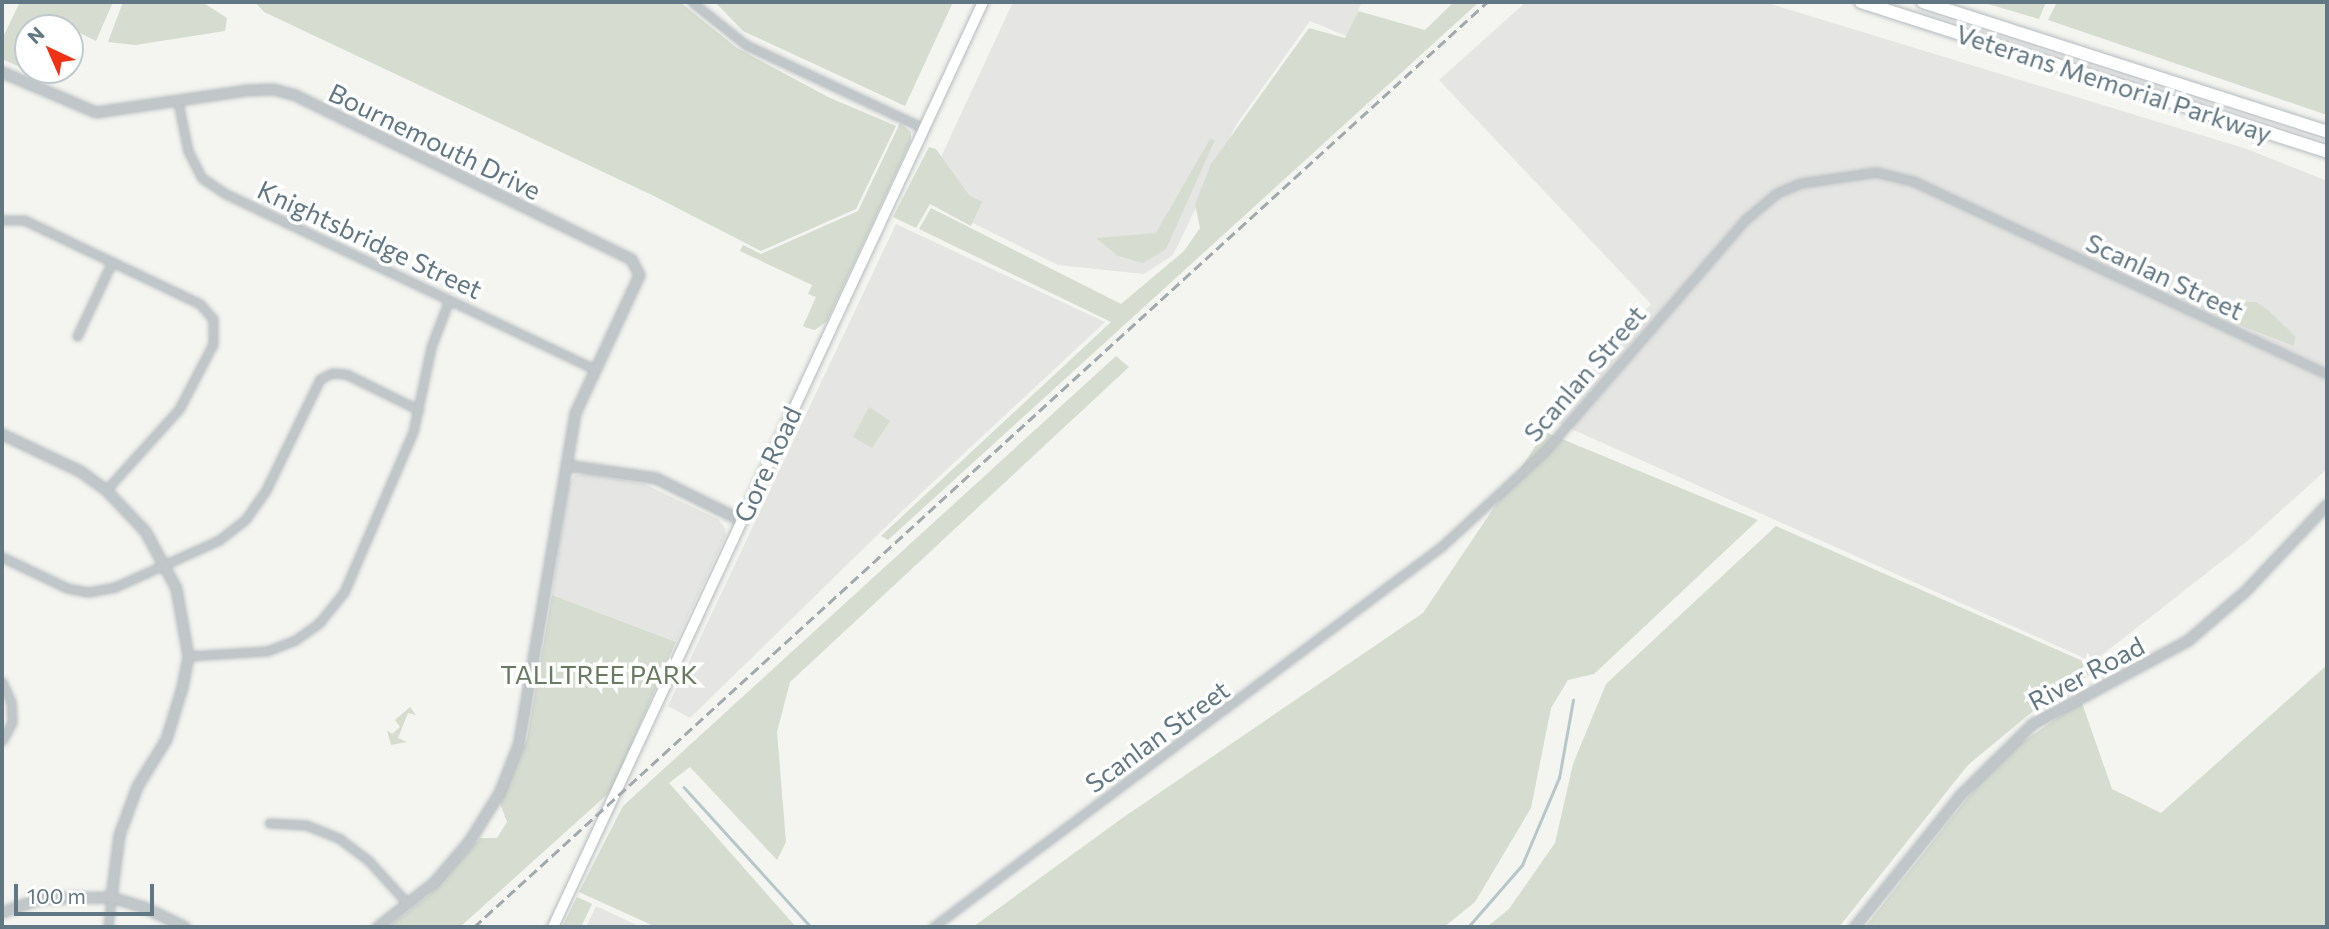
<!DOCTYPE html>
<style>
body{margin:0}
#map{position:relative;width:2329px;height:929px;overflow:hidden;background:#f4f4f0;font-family:Commissioner,sans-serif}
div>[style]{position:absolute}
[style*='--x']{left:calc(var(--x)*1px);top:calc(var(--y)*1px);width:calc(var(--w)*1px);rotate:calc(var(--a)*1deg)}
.built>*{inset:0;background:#e5e5e3}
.green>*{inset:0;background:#d6dcd0}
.stream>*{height:2.5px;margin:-1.25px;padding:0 1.25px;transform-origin:1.25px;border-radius:1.25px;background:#b7c7c9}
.roads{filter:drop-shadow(0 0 2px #b5bbbf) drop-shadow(0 0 2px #b5bbbf)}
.minor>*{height:7px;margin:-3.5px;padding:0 3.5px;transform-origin:3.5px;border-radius:3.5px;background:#c1c6c8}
.tertiary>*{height:9px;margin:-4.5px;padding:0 4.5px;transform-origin:4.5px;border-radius:4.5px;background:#c1c6c8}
.secondary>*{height:10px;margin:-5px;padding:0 5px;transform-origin:5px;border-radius:5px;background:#fff}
.trunk>*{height:12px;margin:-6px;padding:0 6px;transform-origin:6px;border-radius:6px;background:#fff}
.rail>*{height:2.5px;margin-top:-1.25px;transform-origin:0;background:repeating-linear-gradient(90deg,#a1a9ad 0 10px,transparent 0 15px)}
span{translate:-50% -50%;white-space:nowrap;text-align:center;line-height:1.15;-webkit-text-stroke:7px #fff;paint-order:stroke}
.street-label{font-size:26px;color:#617783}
.park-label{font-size:26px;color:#687a60}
.frame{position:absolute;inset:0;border:4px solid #617783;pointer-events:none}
.north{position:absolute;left:14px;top:14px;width:70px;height:70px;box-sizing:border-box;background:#fff;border:2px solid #c0c9cd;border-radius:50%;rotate:316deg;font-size:19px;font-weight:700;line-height:28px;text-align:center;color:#617783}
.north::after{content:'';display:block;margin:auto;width:24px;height:32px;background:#f03214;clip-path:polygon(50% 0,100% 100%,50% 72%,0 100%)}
.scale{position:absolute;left:14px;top:884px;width:140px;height:32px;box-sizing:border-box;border:4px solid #617783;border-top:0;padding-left:9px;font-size:21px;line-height:24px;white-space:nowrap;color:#617783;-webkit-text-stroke:5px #fff;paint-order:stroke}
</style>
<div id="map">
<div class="built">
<i style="clip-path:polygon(1013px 2px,1362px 2px,1346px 36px,1310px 21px,1236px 125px,1173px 255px,1144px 274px,1058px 265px,922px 198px)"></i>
<i style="clip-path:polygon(1526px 2px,1764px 2px,2247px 149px,2327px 181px,2327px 469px,2245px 543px,2093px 662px,1549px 419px,1651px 304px,1439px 80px)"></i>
<i style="clip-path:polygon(896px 224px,1105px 322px,900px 513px,690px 718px,668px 706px)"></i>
<i style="clip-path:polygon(587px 474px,644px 484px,718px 519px,725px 528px,726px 535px,676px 642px,552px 595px,568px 485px,575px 475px)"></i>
<i style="clip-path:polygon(596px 906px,641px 927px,586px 927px)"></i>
</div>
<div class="green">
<i style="clip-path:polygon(20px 2px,113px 2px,96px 41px,70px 28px,28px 28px,28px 70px,43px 70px,40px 76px,2px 59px,2px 39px)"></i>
<i style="clip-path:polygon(123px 2px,202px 2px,227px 18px,225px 31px,135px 45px,108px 42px)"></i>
<i style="clip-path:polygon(255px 2px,680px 2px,737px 48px,828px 97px,896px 126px,856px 209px,761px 251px,654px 196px,264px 12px)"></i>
<i style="clip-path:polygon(715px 2px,953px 2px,905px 106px,743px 31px)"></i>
<i style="clip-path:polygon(1454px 2px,1479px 2px,888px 540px,881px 536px,1111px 322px,919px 229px,931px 208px,1121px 304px,1184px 251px,1200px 228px,1195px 204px,1211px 164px,1309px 28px,1345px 38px,1358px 11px,1425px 30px)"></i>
<i style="clip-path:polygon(1981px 2px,2046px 2px,2039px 19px)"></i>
<i style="clip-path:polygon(2057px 2px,2327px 2px,2327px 115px,2048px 20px)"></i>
<i style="clip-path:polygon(900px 123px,911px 132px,911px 141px,827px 321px,815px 330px,807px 328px,803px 326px,816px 297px,808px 294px,812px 285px,740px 251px,743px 245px,761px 254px,858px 211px)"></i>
<i style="clip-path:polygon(1210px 139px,1215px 140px,1166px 249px,1143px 263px,1118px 256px,1096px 238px,1156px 233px)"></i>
<i style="clip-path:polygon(929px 147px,936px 149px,969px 195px,982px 202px,971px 226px,930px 204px,916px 228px,893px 217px)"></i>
<i style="clip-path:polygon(2246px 302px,2256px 302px,2268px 310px,2295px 336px,2294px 346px,2240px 325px,2237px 320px)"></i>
<i style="clip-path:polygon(1116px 356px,1129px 367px,790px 682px,777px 732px,786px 842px,777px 860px,690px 767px,669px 783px,796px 927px,656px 927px,579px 892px,623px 806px)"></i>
<i style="clip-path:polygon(869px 407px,890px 421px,872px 448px,853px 437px)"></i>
<i style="clip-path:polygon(1545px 432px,1758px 520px,1594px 674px,1568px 680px,1551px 708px,1531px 808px,1475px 902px,1444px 927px,973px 927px,1121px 819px,1423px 613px)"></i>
<i style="clip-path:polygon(1776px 526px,2101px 669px,2051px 696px,1968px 765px,1839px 927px,1487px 927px,1509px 909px,1555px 843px,1573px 764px,1606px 684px)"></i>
<i style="clip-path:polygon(552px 595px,676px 642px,611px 791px,460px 927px,388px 927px,429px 895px,480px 838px,497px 838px,507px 822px,500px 803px,527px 739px)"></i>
<i style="clip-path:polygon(2327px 665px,2327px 927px,1865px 927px,1985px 776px,2021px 743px,2073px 707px,2082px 703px,2112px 789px,2161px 813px)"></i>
<i style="clip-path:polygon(410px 707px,416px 715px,408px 713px,398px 738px,407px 742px,391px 745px,387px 730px,392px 734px,400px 727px,395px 720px)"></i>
<i style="clip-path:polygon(577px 897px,592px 904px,581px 927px,562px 927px)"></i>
</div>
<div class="stream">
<i style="--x:684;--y:787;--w:189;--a:47.8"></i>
<i style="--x:1468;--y:927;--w:82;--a:-48.9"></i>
<i style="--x:1522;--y:865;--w:95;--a:-67"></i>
<i style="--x:1559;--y:778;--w:79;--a:-79.8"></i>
</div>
<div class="roads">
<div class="minor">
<i style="--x:692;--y:2;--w:69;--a:38.5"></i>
<i style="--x:746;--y:45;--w:198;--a:25.1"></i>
<i style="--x:178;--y:102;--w:50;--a:78.5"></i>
<i style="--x:188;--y:151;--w:30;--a:63"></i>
<i style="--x:202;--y:178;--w:29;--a:34"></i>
<i style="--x:226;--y:194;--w:407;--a:25.4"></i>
<i style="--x:2;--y:220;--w:22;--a:0"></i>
<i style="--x:24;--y:220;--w:195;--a:25.5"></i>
<i style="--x:200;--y:304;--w:20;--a:49"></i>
<i style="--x:213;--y:319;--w:25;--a:90"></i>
<i style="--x:213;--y:344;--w:73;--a:117.6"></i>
<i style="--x:179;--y:409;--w:109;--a:132"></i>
<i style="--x:77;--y:336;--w:82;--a:-64.7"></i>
<i style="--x:2;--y:557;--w:72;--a:25.5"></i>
<i style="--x:67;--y:588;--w:21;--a:11"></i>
<i style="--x:88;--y:592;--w:27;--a:-10"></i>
<i style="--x:115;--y:587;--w:114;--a:-24.3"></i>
<i style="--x:219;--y:540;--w:33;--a:-38"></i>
<i style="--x:245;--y:520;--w:37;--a:-55"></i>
<i style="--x:266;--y:490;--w:123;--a:-64.1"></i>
<i style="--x:320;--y:379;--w:13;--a:-27"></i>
<i style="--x:332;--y:373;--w:14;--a:4"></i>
<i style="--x:346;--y:374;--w:81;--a:26.3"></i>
<i style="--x:188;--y:656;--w:79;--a:-3.6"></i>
<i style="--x:267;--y:651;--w:30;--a:-21"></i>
<i style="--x:295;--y:640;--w:29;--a:-35"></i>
<i style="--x:319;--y:623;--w:40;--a:-51"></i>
<i style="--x:344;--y:592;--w:174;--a:-66.7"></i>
<i style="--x:413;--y:432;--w:87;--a:-78"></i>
<i style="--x:431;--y:347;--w:50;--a:-69"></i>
<i style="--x:2;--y:682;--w:22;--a:66"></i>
<i style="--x:11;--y:702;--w:20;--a:87"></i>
<i style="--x:12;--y:722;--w:21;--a:118"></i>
<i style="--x:269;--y:823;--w:37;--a:3"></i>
<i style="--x:306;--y:825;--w:37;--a:22"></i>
<i style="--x:340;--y:839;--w:34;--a:37"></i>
<i style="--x:367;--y:859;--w:59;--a:47.7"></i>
<i style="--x:108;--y:927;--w:30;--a:-84"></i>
<i style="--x:933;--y:927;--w:636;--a:-36.82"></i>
<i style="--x:1442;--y:546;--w:139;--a:-42.7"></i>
<i style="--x:1544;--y:452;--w:308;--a:-49.1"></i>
<i style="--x:1746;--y:219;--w:40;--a:-40"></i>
<i style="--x:1777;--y:193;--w:26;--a:-23"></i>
<i style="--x:1801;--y:183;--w:76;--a:-8.3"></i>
<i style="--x:1876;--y:172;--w:38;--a:14"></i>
<i style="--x:1913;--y:181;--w:457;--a:25"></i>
</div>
<div class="tertiary">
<i style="--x:2;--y:72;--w:102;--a:23.1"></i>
<i style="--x:96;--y:112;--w:153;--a:-8.3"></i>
<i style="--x:247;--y:90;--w:26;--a:-2"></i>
<i style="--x:273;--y:89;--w:23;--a:15"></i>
<i style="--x:295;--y:95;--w:374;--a:26"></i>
<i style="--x:631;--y:259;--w:18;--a:63"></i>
<i style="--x:639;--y:275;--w:152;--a:114.9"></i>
<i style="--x:575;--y:413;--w:337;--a:99.7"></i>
<i style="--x:518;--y:745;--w:52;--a:111.6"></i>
<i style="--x:499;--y:793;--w:57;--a:122"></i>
<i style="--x:469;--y:841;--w:54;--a:130.5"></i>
<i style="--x:434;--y:882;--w:73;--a:141.7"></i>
<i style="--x:2;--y:434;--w:86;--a:25.4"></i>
<i style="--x:80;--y:471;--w:32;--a:36"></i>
<i style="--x:106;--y:490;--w:57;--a:46.4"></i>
<i style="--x:145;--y:531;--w:65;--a:61.5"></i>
<i style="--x:176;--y:588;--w:69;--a:80"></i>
<i style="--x:188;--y:656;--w:32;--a:101"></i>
<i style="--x:182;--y:687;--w:54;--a:107.1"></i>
<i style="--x:166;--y:739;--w:55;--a:121.7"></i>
<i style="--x:137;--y:786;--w:52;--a:110.2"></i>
<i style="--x:119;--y:835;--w:63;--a:97.4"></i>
<i style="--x:566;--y:465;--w:91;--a:8.2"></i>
<i style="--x:656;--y:478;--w:95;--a:26.3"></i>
<i style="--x:2;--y:912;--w:41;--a:-19.7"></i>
<i style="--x:41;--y:898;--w:70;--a:-0.8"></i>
<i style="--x:111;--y:897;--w:37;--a:17"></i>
<i style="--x:146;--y:908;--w:43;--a:26"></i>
<i style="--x:1854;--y:927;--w:169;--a:-51.2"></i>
<i style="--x:1960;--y:795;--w:101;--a:-44.6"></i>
<i style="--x:2032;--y:724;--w:177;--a:-28.3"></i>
<i style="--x:2188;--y:640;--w:75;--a:-40.7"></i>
<i style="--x:2245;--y:591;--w:120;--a:-46.7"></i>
</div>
<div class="secondary">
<i style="--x:553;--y:927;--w:1020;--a:-65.07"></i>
</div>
<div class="trunk">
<i style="--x:1861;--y:2;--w:490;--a:17.8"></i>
<i style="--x:1923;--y:2;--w:424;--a:17.8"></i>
</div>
</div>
<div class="rail">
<i style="--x:474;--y:927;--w:1372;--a:-42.4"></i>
</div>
<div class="street-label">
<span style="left:2114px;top:83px;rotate:18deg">Veterans Memorial Parkway</span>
<span style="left:435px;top:141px;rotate:26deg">Bournemouth Drive</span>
<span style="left:370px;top:239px;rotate:25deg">Knightsbridge Street</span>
<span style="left:2165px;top:276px;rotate:25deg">Scanlan Street</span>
<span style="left:1584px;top:373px;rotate:-49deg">Scanlan Street</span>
<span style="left:767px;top:464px;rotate:-65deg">Gore Road</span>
<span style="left:2086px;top:673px;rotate:-28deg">River Road</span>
<span style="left:1157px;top:736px;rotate:-36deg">Scanlan Street</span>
</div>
<div class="park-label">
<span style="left:599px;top:674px">TALLTREE PARK</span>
</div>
<div class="frame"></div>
<div class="north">N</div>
<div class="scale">100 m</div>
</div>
